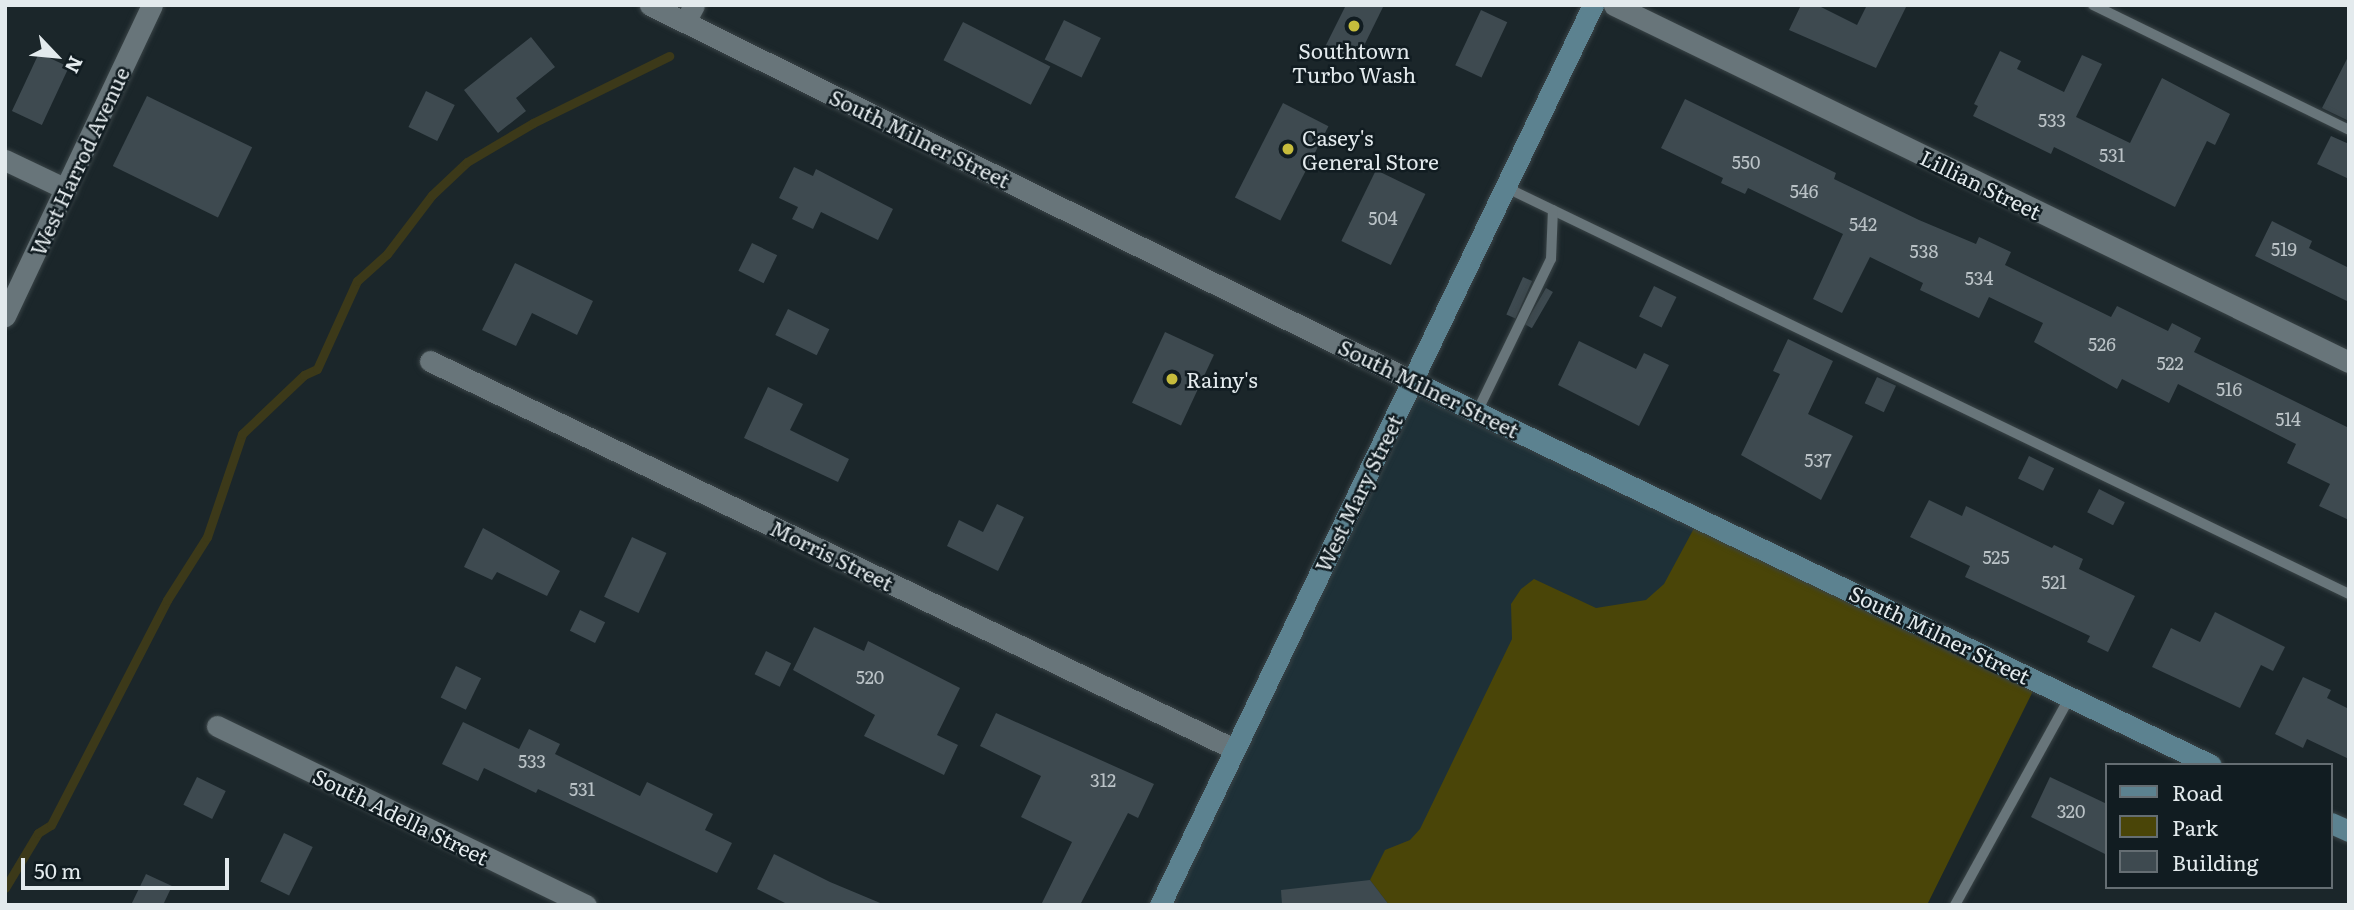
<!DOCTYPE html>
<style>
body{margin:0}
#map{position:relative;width:2354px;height:910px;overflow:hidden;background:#1b262a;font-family:Literata,serif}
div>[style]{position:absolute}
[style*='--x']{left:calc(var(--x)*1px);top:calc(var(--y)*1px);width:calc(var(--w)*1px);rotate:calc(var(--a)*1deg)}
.built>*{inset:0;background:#1e3037}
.green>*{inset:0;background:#4a4508}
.stream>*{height:9px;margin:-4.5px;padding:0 4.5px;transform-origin:4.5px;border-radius:4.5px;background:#3c3919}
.building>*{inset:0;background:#3e4a50;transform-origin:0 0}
.roads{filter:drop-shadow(0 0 2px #3a4447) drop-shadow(0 0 2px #3a4447)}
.service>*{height:10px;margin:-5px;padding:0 5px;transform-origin:5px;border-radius:5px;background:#68757a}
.minor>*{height:21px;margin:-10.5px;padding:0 10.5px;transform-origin:10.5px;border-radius:10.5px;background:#68757a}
.tertiary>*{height:21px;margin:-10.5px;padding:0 10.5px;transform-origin:10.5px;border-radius:10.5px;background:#68757a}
.secondary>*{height:21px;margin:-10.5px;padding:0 10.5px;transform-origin:10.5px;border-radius:10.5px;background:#5c8290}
.dots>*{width:19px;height:19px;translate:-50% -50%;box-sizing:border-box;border:4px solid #111c21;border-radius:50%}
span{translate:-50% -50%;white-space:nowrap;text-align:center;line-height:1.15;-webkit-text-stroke:5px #111c21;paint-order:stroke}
.number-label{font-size:18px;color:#bac2c6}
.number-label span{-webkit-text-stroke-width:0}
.poi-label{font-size:21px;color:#e3eaed}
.left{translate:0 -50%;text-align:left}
.street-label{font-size:21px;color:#e3eaed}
.frame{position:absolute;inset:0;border:7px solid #e3eaed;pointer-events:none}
.legend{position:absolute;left:2105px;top:763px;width:228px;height:126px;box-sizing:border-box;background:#111c21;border:2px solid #656e73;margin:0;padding:9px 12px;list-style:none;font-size:21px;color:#e3eaed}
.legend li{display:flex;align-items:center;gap:14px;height:35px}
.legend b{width:35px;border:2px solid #656e73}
.north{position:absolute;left:21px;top:21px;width:70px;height:70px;-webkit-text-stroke:5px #111c21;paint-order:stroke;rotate:116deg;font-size:19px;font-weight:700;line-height:28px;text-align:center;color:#e3eaed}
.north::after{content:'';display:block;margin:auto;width:24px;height:32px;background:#e3eaed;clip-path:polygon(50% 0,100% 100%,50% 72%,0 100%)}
.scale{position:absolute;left:21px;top:858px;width:208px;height:32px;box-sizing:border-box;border:4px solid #e3eaed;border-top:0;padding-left:9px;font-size:21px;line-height:24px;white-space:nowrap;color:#e3eaed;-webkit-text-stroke:5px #111c21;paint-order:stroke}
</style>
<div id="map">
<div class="built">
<i style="clip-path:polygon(1412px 381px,1699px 519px,1927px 905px,1160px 905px)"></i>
</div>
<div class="green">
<i style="clip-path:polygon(1699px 519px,2038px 681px,1927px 905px,1389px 905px,1370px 880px,1385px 850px,1410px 840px,1420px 829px,1512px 639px,1511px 604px,1521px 589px,1534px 579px,1596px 608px,1646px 600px,1664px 584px)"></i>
</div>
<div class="stream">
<i style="--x:5;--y:888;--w:64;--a:-59"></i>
<i style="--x:38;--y:833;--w:15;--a:-32"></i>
<i style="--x:51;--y:825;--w:253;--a:-62.7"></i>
<i style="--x:167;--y:600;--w:75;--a:-57.6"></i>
<i style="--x:207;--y:537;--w:109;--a:-71.2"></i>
<i style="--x:242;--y:434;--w:86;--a:-43.6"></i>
<i style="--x:304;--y:375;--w:14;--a:-25"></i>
<i style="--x:317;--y:369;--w:97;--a:-65.6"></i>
<i style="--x:357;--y:281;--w:40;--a:-42"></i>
<i style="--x:387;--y:254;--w:74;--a:-52.7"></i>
<i style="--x:432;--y:195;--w:48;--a:-43.3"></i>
<i style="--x:467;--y:162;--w:77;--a:-30.6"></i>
<i style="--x:533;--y:123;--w:152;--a:-26.2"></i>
</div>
<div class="building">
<i style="clip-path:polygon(1346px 5px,1384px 5px,1356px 62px,1325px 47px)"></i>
<i style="clip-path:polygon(1801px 5px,1817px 5px,1857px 25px,1867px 5px,1907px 5px,1876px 68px,1789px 30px)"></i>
<i style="left:1481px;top:10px;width:29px;height:61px;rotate:25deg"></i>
<i style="left:1064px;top:20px;width:41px;height:44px;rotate:26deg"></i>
<i style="left:963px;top:22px;width:98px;height:43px;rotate:27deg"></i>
<i style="clip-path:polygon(531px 37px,555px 67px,516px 98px,526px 111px,498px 133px,464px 90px)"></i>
<i style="clip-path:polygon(2000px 51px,2021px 61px,2017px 69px,2064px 92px,2082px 55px,2102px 64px,2076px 117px,2130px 143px,2162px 78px,2230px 114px,2215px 145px,2207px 141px,2175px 207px,2054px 147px,2051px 154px,1973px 116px,1978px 106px,1974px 104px)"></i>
<i style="left:39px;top:53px;width:33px;height:64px;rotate:25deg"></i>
<i style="clip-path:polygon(2349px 55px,2349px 121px,2322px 108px)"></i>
<i style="left:426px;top:91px;width:32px;height:40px;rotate:26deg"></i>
<i style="left:147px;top:96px;width:117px;height:78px;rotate:26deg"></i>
<i style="clip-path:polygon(1685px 99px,1836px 173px,1834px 179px,1919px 220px,1976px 244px,1979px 237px,2011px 252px,2005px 265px,2111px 317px,2117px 306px,2168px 331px,2172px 323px,2201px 338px,2194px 352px,2349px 428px,2349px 520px,2319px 506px,2330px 484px,2287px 463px,2296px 444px,2178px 384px,2169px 403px,2122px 379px,2117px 389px,2034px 342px,2043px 323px,1989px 297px,1979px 318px,1920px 290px,1923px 283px,1870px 257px,1842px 313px,1813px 299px,1843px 234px,1748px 188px,1745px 194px,1721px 183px,1723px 178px,1661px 148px)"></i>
<i style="left:1283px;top:103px;width:51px;height:106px;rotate:27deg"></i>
<i style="clip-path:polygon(2331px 136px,2349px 144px,2349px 179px,2317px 164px)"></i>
<i style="clip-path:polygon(794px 167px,813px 176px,816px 169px,893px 209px,878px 240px,821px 212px,813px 229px,792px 219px,798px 207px,779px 198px)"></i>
<i style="left:1376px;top:170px;width:55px;height:79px;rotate:26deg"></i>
<i style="clip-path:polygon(2272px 221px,2312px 241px,2309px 248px,2349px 268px,2349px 302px,2255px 256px)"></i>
<i style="left:752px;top:243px;width:28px;height:31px;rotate:26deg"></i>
<i style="clip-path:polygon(515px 263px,593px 301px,577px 335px,532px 313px,516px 346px,482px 330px)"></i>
<i style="left:1523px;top:277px;width:10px;height:41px;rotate:24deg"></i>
<i style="left:1654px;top:286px;width:25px;height:34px;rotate:26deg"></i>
<i style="left:1546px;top:288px;width:8px;height:42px;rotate:30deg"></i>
<i style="left:788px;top:309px;width:46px;height:29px;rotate:26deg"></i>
<i style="left:1165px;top:332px;width:54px;height:78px;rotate:25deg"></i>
<i style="clip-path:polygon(1788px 339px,1833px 361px,1808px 414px,1853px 436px,1821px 500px,1741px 455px,1780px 374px,1773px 371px)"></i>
<i style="clip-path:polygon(1579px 341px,1636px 369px,1644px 353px,1669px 365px,1639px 426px,1558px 385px)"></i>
<i style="left:1877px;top:377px;width:21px;height:29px;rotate:25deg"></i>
<i style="clip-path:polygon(768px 387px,803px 404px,790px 430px,849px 459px,838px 482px,744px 438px)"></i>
<i style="left:2029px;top:456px;width:28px;height:25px;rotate:26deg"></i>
<i style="left:2099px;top:489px;width:29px;height:26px;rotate:27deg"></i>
<i style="clip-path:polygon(1929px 500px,1962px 516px,1966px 506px,2052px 548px,2054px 545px,2083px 559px,2079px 569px,2135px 596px,2108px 652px,2087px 642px,2090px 636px,1965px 577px,1970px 566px,1910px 537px)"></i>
<i style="clip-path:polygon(997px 504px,1024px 517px,998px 571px,947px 546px,959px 520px,983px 532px)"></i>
<i style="clip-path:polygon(483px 528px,560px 571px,547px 596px,497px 572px,492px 580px,464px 567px)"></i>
<i style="left:632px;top:537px;width:38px;height:66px;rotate:25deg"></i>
<i style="left:580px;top:610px;width:28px;height:23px;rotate:26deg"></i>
<i style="clip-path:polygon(2215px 612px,2285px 647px,2273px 671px,2261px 665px,2240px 708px,2152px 667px,2171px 628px,2200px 642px)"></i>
<i style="clip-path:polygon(814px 627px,864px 651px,868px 641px,960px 688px,937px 735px,958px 745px,944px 775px,864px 736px,875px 715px,793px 670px)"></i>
<i style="left:766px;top:651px;width:28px;height:26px;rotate:26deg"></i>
<i style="left:456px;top:666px;width:28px;height:35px;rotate:26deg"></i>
<i style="clip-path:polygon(2303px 677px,2331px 690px,2327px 698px,2349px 709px,2349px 759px,2307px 739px,2303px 748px,2275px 734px)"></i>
<i style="clip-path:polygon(996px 713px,1154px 784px,1138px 818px,1128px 813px,1080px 905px,1041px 905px,1072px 842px,1021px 817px,1041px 776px,980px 746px)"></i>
<i style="clip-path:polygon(463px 722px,519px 749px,529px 729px,560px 744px,555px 754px,640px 796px,647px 782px,713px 814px,705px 830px,732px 843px,717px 873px,538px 789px,536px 793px,484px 768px,478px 781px,442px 764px)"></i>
<i style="left:197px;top:777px;width:32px;height:31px;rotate:26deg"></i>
<i style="clip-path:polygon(2050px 777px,2107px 804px,2107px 855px,2031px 817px)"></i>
<i style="left:284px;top:833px;width:32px;height:54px;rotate:26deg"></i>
<i style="clip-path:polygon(774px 854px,830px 882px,885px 905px,789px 905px,757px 889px)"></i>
<i style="clip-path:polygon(146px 874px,172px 886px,163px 905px,131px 905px)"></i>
<i style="clip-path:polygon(1370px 880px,1389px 905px,1282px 905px,1281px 890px)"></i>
</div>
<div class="roads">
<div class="service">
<i style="--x:2093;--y:5;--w:285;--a:26"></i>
<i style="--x:1505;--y:187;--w:937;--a:25.74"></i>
<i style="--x:1477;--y:412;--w:170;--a:-64.2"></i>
<i style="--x:1551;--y:259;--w:49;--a:-87.7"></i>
<i style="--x:1955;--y:905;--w:238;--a:-61.1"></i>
</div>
<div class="minor">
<i style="--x:1614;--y:5;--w:817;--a:25.91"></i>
<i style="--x:685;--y:22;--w:19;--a:-62"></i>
<i style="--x:5;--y:160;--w:68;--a:25.4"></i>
<i style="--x:5;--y:316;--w:344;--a:-64.7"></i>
<i style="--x:430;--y:361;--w:893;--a:25.76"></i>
<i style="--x:217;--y:726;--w:410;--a:25.9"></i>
</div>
<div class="tertiary">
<i style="--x:650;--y:5;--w:850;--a:26.26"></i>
</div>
<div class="secondary">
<i style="--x:1412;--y:381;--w:886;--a:25.67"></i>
<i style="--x:2331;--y:823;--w:20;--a:24"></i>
<i style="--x:1160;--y:905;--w:999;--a:-64.31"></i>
</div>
</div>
<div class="dots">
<i style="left:1354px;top:26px;background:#c6bc3c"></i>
<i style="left:1288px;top:149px;background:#c6bc3c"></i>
<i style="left:1172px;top:379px;background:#c6bc3c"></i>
</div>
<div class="number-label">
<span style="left:2052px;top:120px">533</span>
<span style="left:2112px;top:155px">531</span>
<span style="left:1746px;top:162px">550</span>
<span style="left:1804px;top:191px">546</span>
<span style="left:1383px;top:218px">504</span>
<span style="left:1863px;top:224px">542</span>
<span style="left:2284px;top:249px">519</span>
<span style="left:1924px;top:251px">538</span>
<span style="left:1979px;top:278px">534</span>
<span style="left:2102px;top:344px">526</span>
<span style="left:2170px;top:363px">522</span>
<span style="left:2229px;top:389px">516</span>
<span style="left:2288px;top:419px">514</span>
<span style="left:1818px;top:460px">537</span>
<span style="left:1996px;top:557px">525</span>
<span style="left:2054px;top:582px">521</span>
<span style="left:870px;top:677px">520</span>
<span style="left:532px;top:761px">533</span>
<span style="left:1103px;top:780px">312</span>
<span style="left:582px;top:789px">531</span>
<span style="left:2071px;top:811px">320</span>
</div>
<div class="poi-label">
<span style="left:1354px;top:62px">Southtown<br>Turbo Wash</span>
<span class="left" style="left:1302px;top:149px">Casey's<br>General Store</span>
<span class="left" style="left:1186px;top:379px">Rainy's</span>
</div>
<div class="street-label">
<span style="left:920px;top:138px;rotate:26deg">South Milner Street</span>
<span style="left:79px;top:161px;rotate:-65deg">West Harrod Avenue</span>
<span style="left:1981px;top:184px;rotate:26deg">Lillian Street</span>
<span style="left:1429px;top:388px;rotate:26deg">South Milner Street</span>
<span style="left:1358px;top:493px;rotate:-64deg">West Mary Street</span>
<span style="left:832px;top:555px;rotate:26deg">Morris Street</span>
<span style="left:1940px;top:634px;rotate:26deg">South Milner Street</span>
<span style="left:401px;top:816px;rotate:26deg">South Adella Street</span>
</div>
<div class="frame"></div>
<ul class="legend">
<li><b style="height:9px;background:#5c8290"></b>Road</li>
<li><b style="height:19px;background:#4a4508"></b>Park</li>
<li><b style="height:19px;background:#3e4a50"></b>Building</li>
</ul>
<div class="north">N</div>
<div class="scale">50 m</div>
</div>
